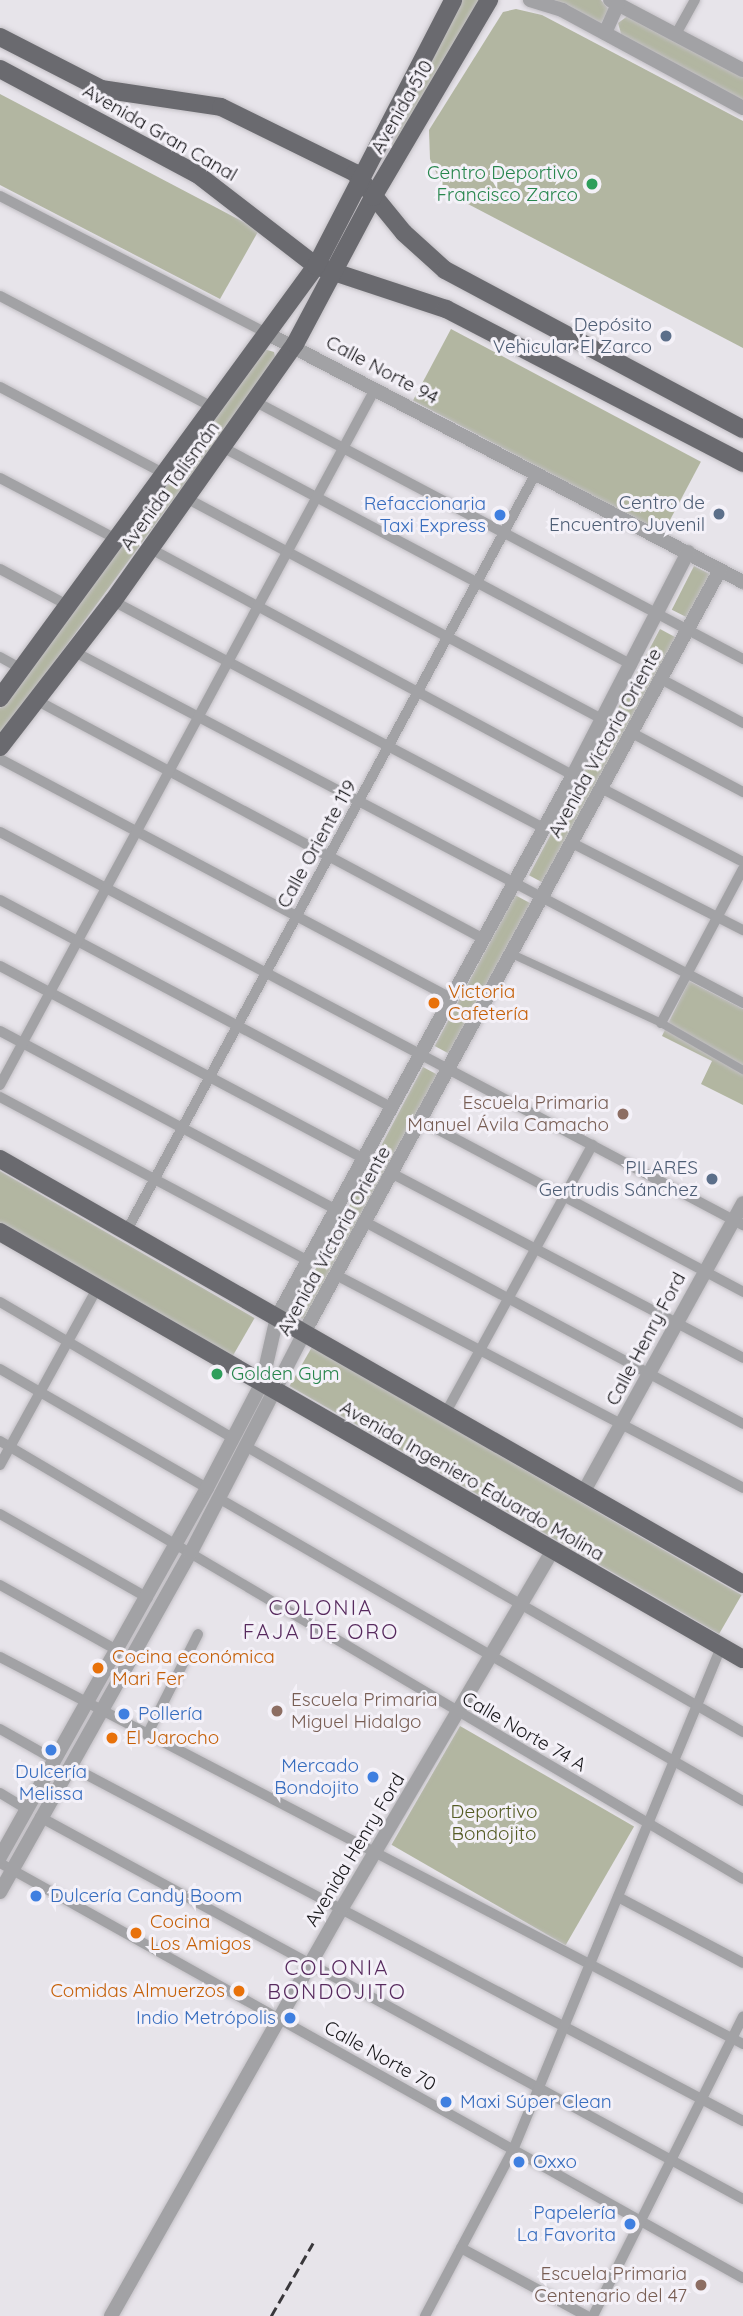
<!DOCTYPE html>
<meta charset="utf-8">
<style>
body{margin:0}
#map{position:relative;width:743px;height:2316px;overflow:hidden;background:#e7e4ea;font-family:Quicksand,sans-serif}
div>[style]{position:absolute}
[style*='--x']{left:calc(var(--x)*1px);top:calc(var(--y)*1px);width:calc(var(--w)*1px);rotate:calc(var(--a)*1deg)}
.green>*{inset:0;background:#b2b6a1;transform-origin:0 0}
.roads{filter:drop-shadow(0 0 2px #c2bfc4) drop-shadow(0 0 2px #c2bfc4)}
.pedestrian>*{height:8px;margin:-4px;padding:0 4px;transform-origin:4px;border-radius:4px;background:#a2a2a5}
.minor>*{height:10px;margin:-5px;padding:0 5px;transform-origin:5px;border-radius:5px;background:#a2a2a5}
.tertiary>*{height:14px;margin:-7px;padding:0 7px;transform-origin:7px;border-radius:7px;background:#a2a2a5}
.primary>*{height:18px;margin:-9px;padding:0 9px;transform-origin:9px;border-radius:9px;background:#6a6a6f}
.rail>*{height:2.5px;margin-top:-1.25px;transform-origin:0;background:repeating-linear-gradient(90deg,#39373b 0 10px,transparent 0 15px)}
.dots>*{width:19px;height:19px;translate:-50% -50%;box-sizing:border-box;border:4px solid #f4f1f8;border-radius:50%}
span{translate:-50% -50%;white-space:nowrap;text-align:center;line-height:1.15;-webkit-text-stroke:6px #f4f1f8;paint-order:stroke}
.street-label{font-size:19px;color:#171619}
.leisure-label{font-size:19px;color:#27864d}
.right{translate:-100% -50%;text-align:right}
.left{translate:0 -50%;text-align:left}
.service-label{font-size:19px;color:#4e5e75}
.shop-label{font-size:19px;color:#366cbe}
.food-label{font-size:19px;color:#c56008}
.education-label{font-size:19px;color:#785e54}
.park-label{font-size:19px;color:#555c25}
.neighbourhood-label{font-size:21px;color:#572a5e;letter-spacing:2px}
</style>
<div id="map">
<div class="green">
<i style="clip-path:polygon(459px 0,481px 0,393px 148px,391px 146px)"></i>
<i style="clip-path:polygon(555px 0,601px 0,609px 10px,601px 23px)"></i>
<i style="clip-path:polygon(516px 9px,542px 15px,743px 121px,743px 348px,445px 192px,430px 159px,429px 130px,503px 12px)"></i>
<i style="clip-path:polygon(629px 15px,743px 75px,743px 100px,622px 37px,618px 23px)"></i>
<i style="clip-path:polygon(0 94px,259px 230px,220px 299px,0 185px)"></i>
<i style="left:451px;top:329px;width:283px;height:81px;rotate:28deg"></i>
<i style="clip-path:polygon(264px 349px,274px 352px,276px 360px,0 736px,0 708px)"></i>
<i style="left:694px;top:566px;width:18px;height:49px;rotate:27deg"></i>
<i style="left:660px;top:629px;width:19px;height:279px;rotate:28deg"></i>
<i style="left:515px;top:895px;width:19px;height:171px;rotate:28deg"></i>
<i style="clip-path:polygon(689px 981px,743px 1009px,743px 1105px,701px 1084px,712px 1061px,662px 1036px)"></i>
<i style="left:423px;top:1067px;width:19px;height:279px;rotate:28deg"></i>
<i style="left:0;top:1171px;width:294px;height:47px;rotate:30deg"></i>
<i style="left:312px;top:1347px;width:496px;height:45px;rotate:30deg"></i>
<i style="left:460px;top:1726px;width:201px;height:137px;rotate:30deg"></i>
</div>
<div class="roads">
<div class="pedestrian">
<i style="--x:512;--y:954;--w:164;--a:24.8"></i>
<i style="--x:661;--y:1023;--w:95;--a:29.8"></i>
</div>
<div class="minor">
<i style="--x:676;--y:34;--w:39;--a:-61"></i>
<i style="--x:0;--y:196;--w:301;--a:27.2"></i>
<i style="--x:0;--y:296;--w:239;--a:27.6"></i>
<i style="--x:0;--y:387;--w:184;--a:27.8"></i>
<i style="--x:256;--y:402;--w:551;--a:27.82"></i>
<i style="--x:224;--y:448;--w:462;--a:28"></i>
<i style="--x:0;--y:478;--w:131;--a:27.7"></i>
<i style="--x:188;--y:499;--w:470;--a:28"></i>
<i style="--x:151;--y:549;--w:479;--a:28.2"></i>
<i style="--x:0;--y:569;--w:76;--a:28.2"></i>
<i style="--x:113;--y:601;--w:486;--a:27.8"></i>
<i style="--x:75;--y:652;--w:755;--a:27.72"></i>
<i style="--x:0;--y:657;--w:23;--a:29"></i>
<i style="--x:661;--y:679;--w:93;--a:28.2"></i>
<i style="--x:36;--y:700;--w:506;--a:28.09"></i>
<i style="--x:632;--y:733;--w:126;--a:28"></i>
<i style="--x:0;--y:759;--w:510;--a:27.92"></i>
<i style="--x:601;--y:788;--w:160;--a:27.5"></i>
<i style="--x:0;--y:832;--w:841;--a:27.88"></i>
<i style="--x:572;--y:843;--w:192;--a:27"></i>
<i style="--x:0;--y:900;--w:442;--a:27.9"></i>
<i style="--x:0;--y:966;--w:411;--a:27.9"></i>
<i style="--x:661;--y:1023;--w:174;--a:-62"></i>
<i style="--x:0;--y:1031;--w:379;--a:28"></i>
<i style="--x:0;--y:1085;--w:791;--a:-61.68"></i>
<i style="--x:0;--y:1097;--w:349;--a:28"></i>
<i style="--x:422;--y:1121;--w:364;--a:28"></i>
<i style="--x:393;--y:1174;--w:395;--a:27.7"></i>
<i style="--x:367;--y:1223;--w:426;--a:28.1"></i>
<i style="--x:127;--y:1230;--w:860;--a:-61.62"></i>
<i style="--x:338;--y:1276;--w:457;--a:27.6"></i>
<i style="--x:0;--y:1302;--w:270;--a:30.3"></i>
<i style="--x:0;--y:1369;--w:239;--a:29.9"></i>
<i style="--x:445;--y:1414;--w:307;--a:-61.3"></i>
<i style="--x:0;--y:1441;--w:862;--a:30.52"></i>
<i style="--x:247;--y:1447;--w:572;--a:29.88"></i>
<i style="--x:0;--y:1465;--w:203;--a:-61.2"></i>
<i style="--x:220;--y:1499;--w:604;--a:30"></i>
<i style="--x:0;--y:1514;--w:170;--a:29.6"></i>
<i style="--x:0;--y:1585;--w:134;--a:29.1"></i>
<i style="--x:0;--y:1657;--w:838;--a:27.51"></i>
<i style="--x:0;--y:1729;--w:63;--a:29.4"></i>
<i style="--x:147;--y:1735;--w:113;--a:-63.2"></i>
<i style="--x:70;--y:1766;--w:761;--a:27.81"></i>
<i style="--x:0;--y:1793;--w:31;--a:31"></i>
<i style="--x:40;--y:1817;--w:800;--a:28.52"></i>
<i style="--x:0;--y:1863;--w:851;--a:29.19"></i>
<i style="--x:618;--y:1897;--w:141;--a:27.8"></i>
<i style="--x:461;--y:2248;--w:143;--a:28.4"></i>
<i style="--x:425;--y:2316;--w:188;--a:-62.1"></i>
<i style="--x:513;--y:2150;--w:544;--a:-67.53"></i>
<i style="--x:593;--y:2316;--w:335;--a:-63.4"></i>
</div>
<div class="tertiary">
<i style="--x:530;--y:0;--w:34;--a:17"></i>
<i style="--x:562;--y:10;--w:206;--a:28.4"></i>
<i style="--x:610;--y:0;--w:150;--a:27.8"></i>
<i style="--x:605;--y:33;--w:32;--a:-66"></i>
<i style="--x:268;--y:334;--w:536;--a:27.57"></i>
<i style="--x:583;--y:1493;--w:331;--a:-61.1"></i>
<i style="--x:0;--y:1857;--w:423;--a:-60.7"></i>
<i style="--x:207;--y:1488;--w:119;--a:-62.4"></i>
<i style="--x:262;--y:1383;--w:68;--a:-77.2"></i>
<i style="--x:277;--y:1317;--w:618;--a:-61.36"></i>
<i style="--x:573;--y:775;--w:251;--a:-62.7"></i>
<i style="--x:0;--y:1892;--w:388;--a:-60.7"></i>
<i style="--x:190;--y:1554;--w:249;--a:-62.7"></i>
<i style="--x:304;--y:1333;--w:869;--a:-61.4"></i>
<i style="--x:111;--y:2316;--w:469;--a:-60.5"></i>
<i style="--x:342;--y:1908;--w:413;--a:-59.5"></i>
</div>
<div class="primary">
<i style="--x:0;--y:37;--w:114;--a:27.2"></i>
<i style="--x:101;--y:89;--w:121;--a:8.5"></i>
<i style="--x:221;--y:107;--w:149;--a:26.2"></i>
<i style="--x:355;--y:173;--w:77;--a:50.8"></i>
<i style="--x:404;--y:233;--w:55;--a:42.1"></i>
<i style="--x:445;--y:270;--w:338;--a:28.1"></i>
<i style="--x:0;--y:69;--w:223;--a:28.1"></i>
<i style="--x:197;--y:174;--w:150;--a:37.7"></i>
<i style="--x:316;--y:266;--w:137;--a:18.3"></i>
<i style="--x:446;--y:309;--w:335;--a:27.4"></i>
<i style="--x:0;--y:698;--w:535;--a:-53.82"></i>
<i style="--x:316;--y:266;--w:299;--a:-62.7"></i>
<i style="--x:0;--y:747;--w:185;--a:-52.3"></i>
<i style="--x:113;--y:601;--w:315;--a:-54.7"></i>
<i style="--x:295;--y:344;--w:166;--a:-62"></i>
<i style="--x:373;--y:197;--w:229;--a:-59.5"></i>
<i style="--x:0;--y:1159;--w:856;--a:29.77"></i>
<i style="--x:0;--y:1232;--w:857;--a:29.89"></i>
</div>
</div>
<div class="rail">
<i style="--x:271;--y:2316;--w:84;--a:-60.1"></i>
</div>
<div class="dots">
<i style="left:592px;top:184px;background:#2e9e5b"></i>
<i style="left:666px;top:336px;background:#5c6f8a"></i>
<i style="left:719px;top:514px;background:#5c6f8a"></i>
<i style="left:500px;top:515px;background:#3f7fe0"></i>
<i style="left:434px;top:1003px;background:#e8710a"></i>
<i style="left:623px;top:1114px;background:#8d6e63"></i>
<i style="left:712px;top:1179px;background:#5c6f8a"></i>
<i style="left:217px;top:1374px;background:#2e9e5b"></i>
<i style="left:98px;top:1668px;background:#e8710a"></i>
<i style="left:277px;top:1711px;background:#8d6e63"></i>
<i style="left:124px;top:1714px;background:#3f7fe0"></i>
<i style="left:112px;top:1738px;background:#e8710a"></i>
<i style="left:51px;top:1750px;background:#3f7fe0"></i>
<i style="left:373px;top:1777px;background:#3f7fe0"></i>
<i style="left:36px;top:1896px;background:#3f7fe0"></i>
<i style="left:136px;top:1933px;background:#e8710a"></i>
<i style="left:239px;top:1991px;background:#e8710a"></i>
<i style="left:290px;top:2018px;background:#3f7fe0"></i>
<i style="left:446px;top:2102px;background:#3f7fe0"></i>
<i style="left:519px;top:2162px;background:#3f7fe0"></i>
<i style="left:630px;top:2224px;background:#3f7fe0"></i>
<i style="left:701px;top:2285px;background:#8d6e63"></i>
</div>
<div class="street-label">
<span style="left:402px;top:107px;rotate:-60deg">Avenida 510</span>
<span style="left:160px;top:133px;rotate:30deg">Avenida Gran Canal</span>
<span style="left:382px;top:370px;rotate:28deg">Calle Norte 94</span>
<span style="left:170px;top:486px;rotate:-54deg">Avenida Talismán</span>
<span style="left:605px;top:743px;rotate:-61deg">Avenida Victoria Oriente</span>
<span style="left:317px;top:844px;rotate:-61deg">Calle Oriente 119</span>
<span style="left:334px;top:1241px;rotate:-61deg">Avenida Victoria Oriente</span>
<span style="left:646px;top:1339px;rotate:-62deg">Calle Henry Ford</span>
<span style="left:472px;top:1481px;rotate:30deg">Avenida Ingeniero Eduardo Molina</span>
<span style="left:524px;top:1732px;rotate:30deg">Calle Norte 74 A</span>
<span style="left:355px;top:1850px;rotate:-59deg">Avenida Henry Ford</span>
<span style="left:380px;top:2056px;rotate:29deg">Calle Norte 70</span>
</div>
<div class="leisure-label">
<span class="right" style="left:578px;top:184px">Centro Deportivo<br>Francisco Zarco</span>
<span class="left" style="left:231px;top:1374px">Golden Gym</span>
</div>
<div class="service-label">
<span class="right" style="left:652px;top:336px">Depósito<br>Vehicular El Zarco</span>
<span class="right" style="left:705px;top:514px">Centro de<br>Encuentro Juvenil</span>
<span class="right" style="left:698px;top:1179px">PILARES<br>Gertrudis Sánchez</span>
</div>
<div class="shop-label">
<span class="right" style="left:486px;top:515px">Refaccionaria<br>Taxi Express</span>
<span class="left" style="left:138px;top:1714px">Pollería</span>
<span class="right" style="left:359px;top:1777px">Mercado<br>Bondojito</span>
<span style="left:51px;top:1783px">Dulcería<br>Melissa</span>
<span class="left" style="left:50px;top:1896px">Dulcería Candy Boom</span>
<span class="right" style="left:276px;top:2018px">Indio Metrópolis</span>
<span class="left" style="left:460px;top:2102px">Maxi Súper Clean</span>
<span class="left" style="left:533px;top:2162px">Oxxo</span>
<span class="right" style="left:616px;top:2224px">Papelería<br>La Favorita</span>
</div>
<div class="food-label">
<span class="left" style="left:448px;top:1003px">Victoria<br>Cafetería</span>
<span class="left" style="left:112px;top:1668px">Cocina económica<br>Mari Fer</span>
<span class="left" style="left:126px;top:1738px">El Jarocho</span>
<span class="left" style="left:150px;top:1933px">Cocina<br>Los Amigos</span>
<span class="right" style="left:225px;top:1991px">Comidas Almuerzos</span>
</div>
<div class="education-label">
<span class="right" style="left:609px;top:1114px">Escuela Primaria<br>Manuel Ávila Camacho</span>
<span class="left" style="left:291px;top:1711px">Escuela Primaria<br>Miguel Hidalgo</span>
<span class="right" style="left:687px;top:2285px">Escuela Primaria<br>Centenario del 47</span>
</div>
<div class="park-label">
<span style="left:494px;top:1823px">Deportivo<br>Bondojito</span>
</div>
<div class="neighbourhood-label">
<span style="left:321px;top:1619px">COLONIA<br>FAJA DE ORO</span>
<span style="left:337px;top:1979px">COLONIA<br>BONDOJITO</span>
</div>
</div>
